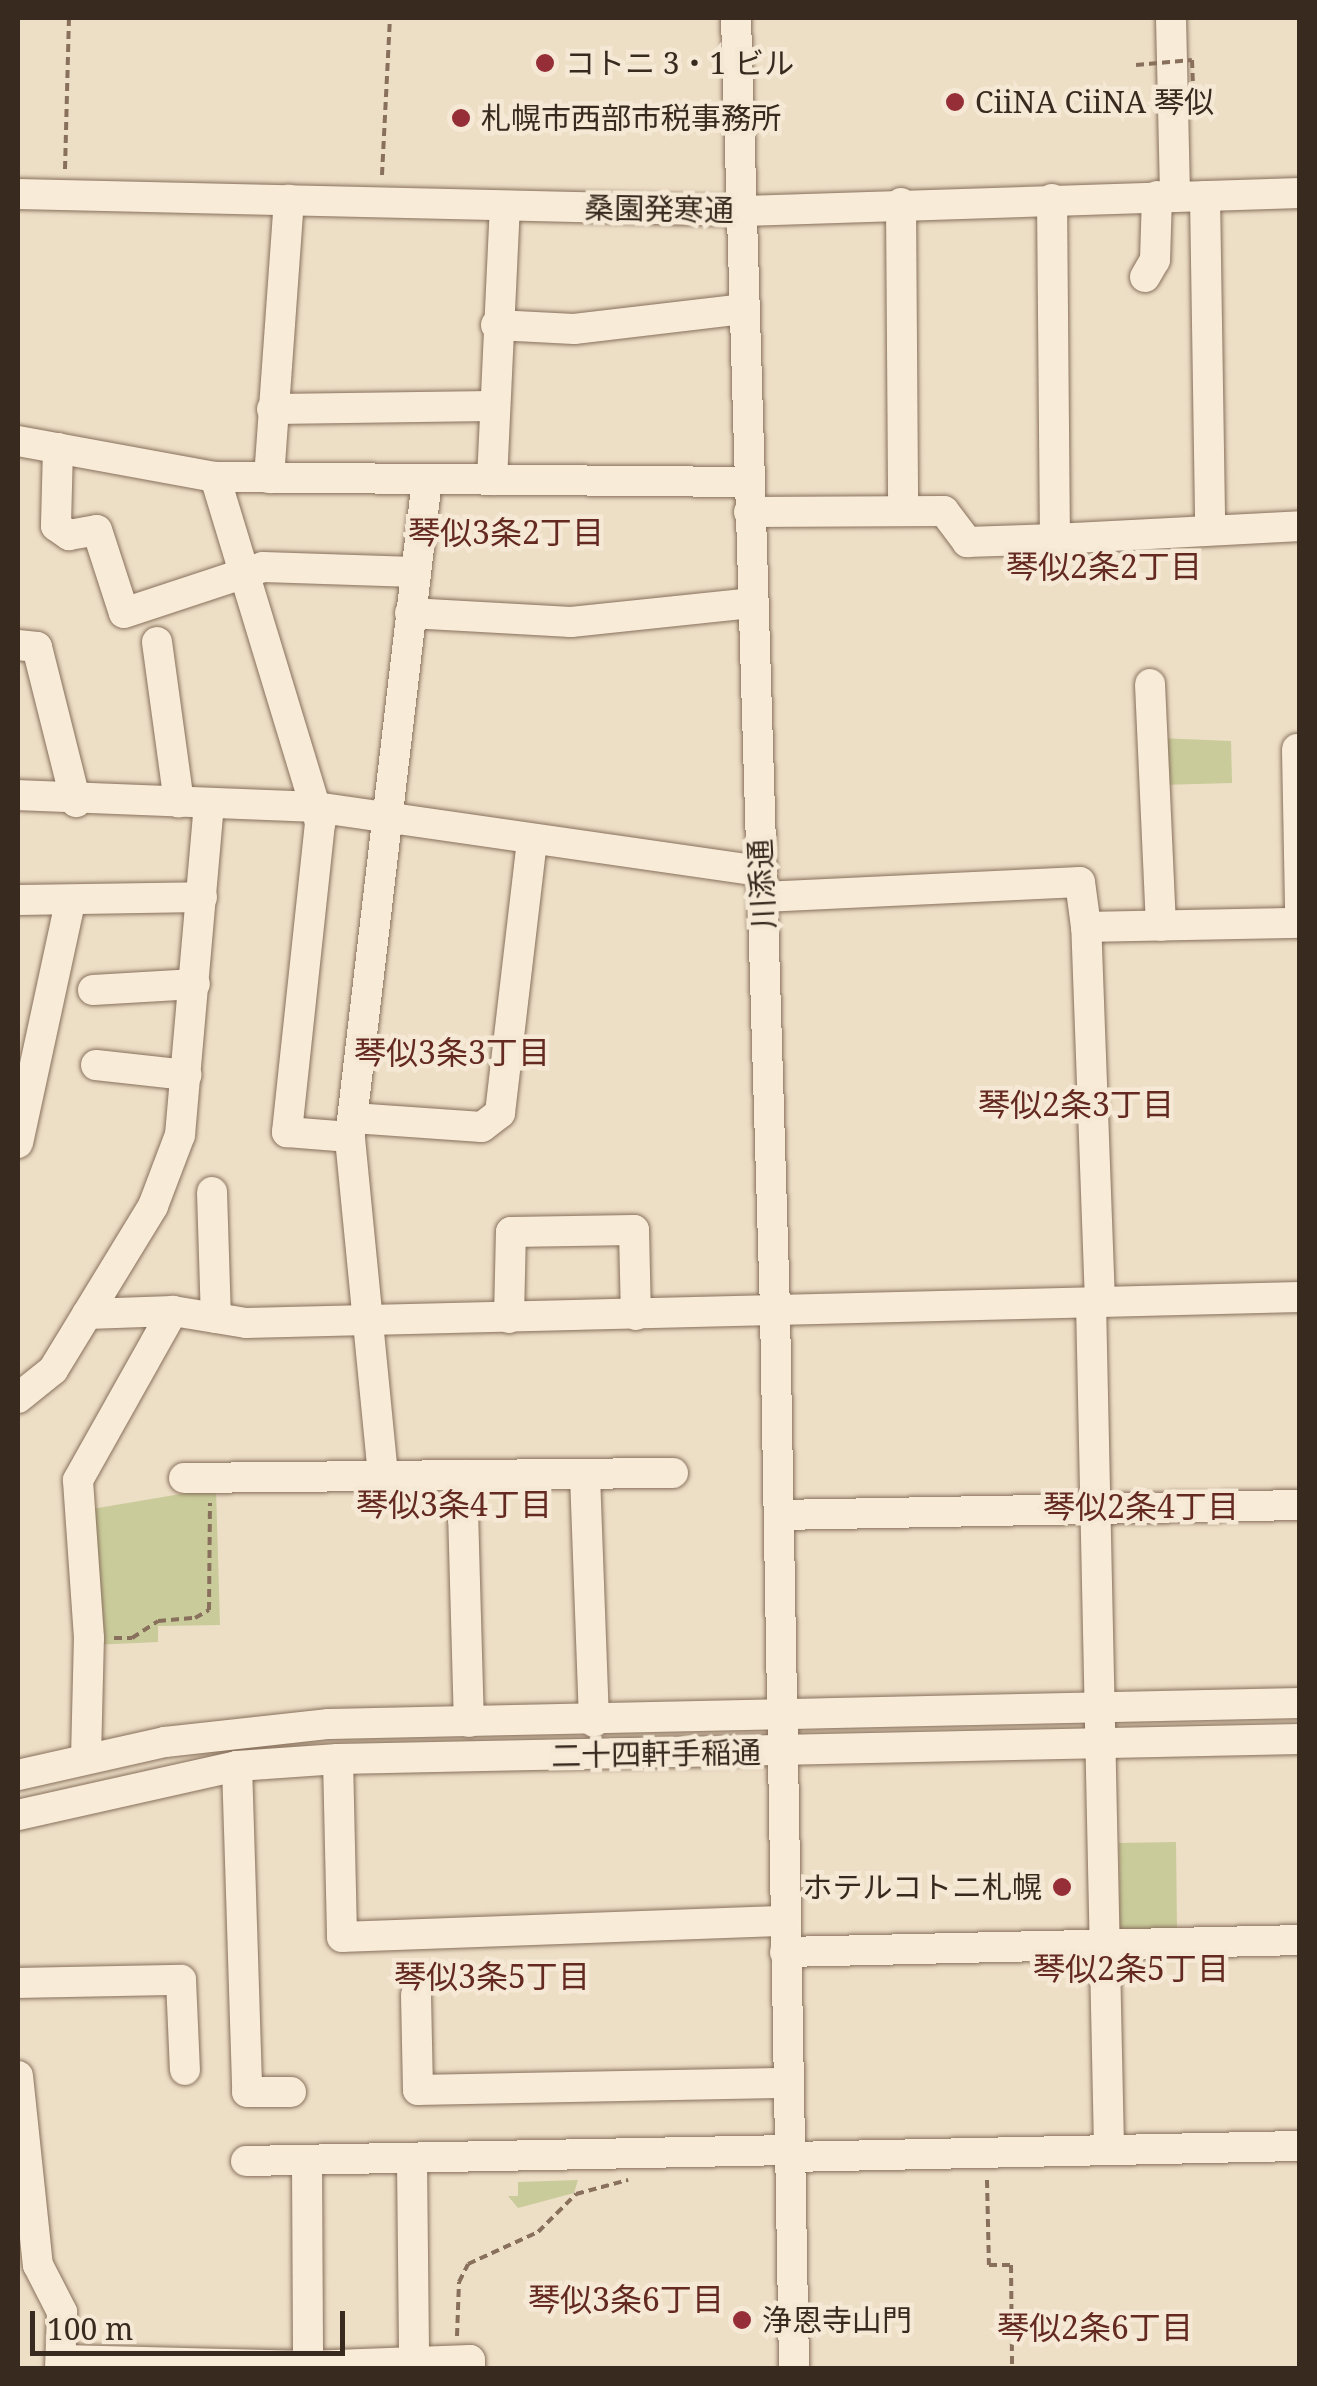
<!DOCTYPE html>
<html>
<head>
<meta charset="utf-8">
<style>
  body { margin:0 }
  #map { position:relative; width:1317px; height:2386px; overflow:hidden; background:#eddec6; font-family:"Noto Serif","Noto Sans JP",serif }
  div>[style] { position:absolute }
  .green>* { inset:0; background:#c9cb9a }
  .path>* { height:4px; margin-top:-2px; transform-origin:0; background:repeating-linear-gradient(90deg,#88705c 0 8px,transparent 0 13px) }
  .roads { filter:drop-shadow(0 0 2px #88705c) drop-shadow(0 0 2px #88705c) }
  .minor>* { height:30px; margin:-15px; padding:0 15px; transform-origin:15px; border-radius:15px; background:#f8ecd9 }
  .path-bridge>* { height:4px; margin-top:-2px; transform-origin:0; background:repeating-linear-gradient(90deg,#88705c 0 8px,transparent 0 13px) }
  .dots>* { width:28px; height:28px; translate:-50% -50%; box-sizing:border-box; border:5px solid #f5e9d5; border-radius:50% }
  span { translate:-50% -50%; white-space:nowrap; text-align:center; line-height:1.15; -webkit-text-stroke:9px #f5e9d5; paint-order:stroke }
  .poi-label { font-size:30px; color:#382a1f }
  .left { translate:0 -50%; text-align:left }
  .right { translate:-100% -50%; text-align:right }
  .street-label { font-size:30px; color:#382a1f }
  .neighbourhood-label { font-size:32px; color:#642920 }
  .frame { position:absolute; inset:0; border:20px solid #382a1f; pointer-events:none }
  .scale { position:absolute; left:30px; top:2311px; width:315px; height:45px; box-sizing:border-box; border:5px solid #382a1f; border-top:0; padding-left:12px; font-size:30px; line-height:35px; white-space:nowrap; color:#382a1f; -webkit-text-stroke:8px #f5e9d5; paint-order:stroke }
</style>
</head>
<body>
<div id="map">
  <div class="green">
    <i style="clip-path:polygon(1160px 738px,1231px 741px,1232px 783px,1161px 785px)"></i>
    <i style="clip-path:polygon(216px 1488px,220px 1625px,158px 1626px,158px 1642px,92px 1645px,92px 1509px)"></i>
    <i style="clip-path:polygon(1176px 1842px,1177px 1930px,1120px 1931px,1119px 1843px)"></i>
    <i style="clip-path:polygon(578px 2180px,574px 2193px,518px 2208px,508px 2196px,518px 2196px,518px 2182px)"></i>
  </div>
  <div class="path">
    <i style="left:65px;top:169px;width:151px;rotate:-88.5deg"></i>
    <i style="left:382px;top:175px;width:157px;rotate:-87.1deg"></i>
    <i style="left:114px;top:1638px;width:18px"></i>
    <i style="left:132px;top:1638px;width:31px;rotate:-33deg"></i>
    <i style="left:158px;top:1621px;width:37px;rotate:-5deg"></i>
    <i style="left:195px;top:1618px;width:16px;rotate:-30deg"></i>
    <i style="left:209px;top:1610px;width:107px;rotate:-89.5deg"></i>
    <i style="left:987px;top:2180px;width:85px;rotate:88.7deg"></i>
    <i style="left:989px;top:2265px;width:22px"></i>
    <i style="left:1011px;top:2265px;width:103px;rotate:89.4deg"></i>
    <i style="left:457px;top:2336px;width:54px;rotate:-87.9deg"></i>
    <i style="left:459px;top:2282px;width:20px;rotate:-63deg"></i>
    <i style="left:468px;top:2264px;width:77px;rotate:-24.6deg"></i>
    <i style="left:538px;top:2232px;width:54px;rotate:-45deg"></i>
    <i style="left:576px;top:2194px;width:54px;rotate:-15.1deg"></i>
  </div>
  <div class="roads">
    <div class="minor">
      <i style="left:736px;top:18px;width:1293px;rotate:88.27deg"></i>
      <i style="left:775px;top:1310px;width:1058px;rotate:88.97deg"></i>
      <i style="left:1171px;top:18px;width:178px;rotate:88.7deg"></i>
      <i style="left:18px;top:194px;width:726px;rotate:1.34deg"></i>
      <i style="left:744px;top:211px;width:556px;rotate:-1.85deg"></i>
      <i style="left:1205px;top:196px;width:333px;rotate:89.1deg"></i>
      <i style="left:1052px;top:199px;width:340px;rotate:89.5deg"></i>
      <i style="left:1055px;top:539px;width:245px;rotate:-3deg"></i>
      <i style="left:901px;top:203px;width:308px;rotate:89.6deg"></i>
      <i style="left:1145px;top:277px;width:20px;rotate:-60deg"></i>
      <i style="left:1155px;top:260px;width:64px;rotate:-88.2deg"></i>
      <i style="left:496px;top:325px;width:78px;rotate:2.9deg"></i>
      <i style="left:574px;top:329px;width:172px;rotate:-6.7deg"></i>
      <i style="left:272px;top:409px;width:222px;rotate:-0.8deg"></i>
      <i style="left:18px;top:441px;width:200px;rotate:10.4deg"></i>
      <i style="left:215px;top:477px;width:534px;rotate:0.54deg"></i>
      <i style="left:58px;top:448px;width:78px;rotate:91.5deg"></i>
      <i style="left:56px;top:526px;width:16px;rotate:35deg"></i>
      <i style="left:69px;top:535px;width:28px;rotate:-10deg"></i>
      <i style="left:97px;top:530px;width:87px;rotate:72deg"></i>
      <i style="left:124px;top:613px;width:146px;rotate:-18.3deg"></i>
      <i style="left:263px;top:567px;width:152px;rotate:1.9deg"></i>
      <i style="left:215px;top:477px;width:362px;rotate:73.1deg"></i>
      <i style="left:320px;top:823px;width:311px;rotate:96.1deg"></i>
      <i style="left:287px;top:1132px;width:63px;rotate:4.5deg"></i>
      <i style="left:269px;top:478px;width:279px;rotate:-85.9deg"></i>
      <i style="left:492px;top:480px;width:274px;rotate:-87.3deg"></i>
      <i style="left:749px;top:512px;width:195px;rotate:-0.3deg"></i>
      <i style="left:944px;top:511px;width:39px;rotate:53deg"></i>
      <i style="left:967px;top:542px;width:88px;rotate:-2deg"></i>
      <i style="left:410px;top:613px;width:161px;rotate:3.2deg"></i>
      <i style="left:571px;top:622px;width:181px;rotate:-6deg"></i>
      <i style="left:157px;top:642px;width:162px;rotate:82.2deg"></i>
      <i style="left:18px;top:645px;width:19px;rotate:6deg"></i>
      <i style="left:37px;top:647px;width:160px;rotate:75.9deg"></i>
      <i style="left:1150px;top:684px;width:242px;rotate:87.4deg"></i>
      <i style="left:1297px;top:749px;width:159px;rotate:88.9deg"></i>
      <i style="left:18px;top:795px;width:297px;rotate:2.3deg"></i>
      <i style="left:315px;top:807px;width:451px;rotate:8.2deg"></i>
      <i style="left:763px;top:897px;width:317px;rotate:-2.7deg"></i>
      <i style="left:1080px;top:882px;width:45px;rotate:82.4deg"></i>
      <i style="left:18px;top:900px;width:184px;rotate:-0.9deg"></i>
      <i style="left:93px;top:990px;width:102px;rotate:-3.4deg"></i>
      <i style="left:96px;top:1065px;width:91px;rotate:6.3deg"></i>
      <i style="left:353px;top:1118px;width:129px;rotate:4deg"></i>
      <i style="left:482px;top:1127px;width:23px;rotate:-38deg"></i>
      <i style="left:500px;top:1113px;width:276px;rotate:-83.3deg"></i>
      <i style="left:18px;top:1143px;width:246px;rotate:-77.8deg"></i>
      <i style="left:212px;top:1192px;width:126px;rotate:88.2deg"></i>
      <i style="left:1091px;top:1302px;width:848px;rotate:88.78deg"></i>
      <i style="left:1100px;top:1302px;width:375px;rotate:-92.1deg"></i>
      <i style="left:1086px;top:927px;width:214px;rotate:-1.1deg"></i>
      <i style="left:87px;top:1314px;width:86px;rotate:-2deg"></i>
      <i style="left:173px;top:1311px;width:74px;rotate:9.3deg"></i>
      <i style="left:246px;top:1323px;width:1054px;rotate:-1.41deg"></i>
      <i style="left:509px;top:1318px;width:86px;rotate:-88.7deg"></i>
      <i style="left:511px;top:1232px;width:123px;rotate:-0.9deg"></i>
      <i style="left:634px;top:1230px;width:85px;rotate:88.7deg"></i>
      <i style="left:18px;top:1398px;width:45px;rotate:-38.7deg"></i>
      <i style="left:53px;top:1370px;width:192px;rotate:-58.6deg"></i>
      <i style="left:153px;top:1206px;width:76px;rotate:-69.2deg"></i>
      <i style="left:180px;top:1135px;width:333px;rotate:-85deg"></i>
      <i style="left:383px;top:1475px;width:340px;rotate:-95.6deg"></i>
      <i style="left:350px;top:1137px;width:661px;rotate:-83.32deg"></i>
      <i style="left:462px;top:1475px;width:247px;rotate:88.4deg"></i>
      <i style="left:585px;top:1475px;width:247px;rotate:87.9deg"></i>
      <i style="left:184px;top:1478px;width:489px;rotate:-0.6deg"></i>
      <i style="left:779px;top:1515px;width:521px;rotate:-1.1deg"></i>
      <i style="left:86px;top:1758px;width:120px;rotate:-88.6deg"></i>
      <i style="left:89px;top:1638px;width:158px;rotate:-94deg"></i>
      <i style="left:78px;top:1480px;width:194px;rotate:-60.7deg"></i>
      <i style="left:338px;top:1759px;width:178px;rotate:88.7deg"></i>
      <i style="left:342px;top:1937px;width:443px;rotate:-2.1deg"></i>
      <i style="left:237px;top:1766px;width:326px;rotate:88.2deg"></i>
      <i style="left:247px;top:2092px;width:44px"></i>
      <i style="left:18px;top:1775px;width:151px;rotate:-12.7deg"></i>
      <i style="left:165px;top:1742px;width:165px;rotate:-6.3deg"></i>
      <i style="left:329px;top:1724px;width:971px;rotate:-1.24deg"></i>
      <i style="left:18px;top:1815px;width:224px;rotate:-12.6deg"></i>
      <i style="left:237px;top:1766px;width:101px;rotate:-4deg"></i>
      <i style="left:338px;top:1759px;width:962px;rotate:-1.19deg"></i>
      <i style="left:785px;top:1952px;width:515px;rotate:-1.33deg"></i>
      <i style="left:18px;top:1983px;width:163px;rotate:-1.1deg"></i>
      <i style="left:181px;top:1980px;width:90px;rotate:87.5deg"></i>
      <i style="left:416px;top:1995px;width:95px;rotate:88.8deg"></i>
      <i style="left:418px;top:2090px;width:371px;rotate:-1.1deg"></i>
      <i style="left:18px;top:2076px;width:190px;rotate:84deg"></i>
      <i style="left:38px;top:2265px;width:53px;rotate:62.9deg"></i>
      <i style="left:62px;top:2312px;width:56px;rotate:92deg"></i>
      <i style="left:790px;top:2157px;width:510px;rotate:-1.24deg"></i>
      <i style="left:307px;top:2160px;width:206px;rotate:89.7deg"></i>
      <i style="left:412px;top:2160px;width:202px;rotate:89.4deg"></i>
      <i style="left:246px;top:2161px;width:544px;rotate:-1.16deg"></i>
      <i style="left:62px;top:2360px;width:246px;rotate:1.4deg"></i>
      <i style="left:308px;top:2366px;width:162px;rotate:-2.1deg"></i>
      <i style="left:470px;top:2360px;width:8px;rotate:90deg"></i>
    </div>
  </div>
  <div class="path-bridge">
    <i style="left:1136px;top:65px;width:56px;rotate:-5.1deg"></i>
    <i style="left:1192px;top:60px;width:51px;rotate:87.8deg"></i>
  </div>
  <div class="dots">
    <i style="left:545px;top:63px;background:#952e36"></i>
    <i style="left:955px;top:102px;background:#952e36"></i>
    <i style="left:461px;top:118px;background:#952e36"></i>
    <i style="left:1062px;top:1887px;background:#952e36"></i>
    <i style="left:742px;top:2320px;background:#952e36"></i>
  </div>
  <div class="poi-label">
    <span class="left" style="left:565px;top:63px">コトニ 3・1 ビル</span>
    <span class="left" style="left:975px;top:102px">CiiNA CiiNA 琴似</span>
    <span class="left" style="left:481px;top:118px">札幌市西部市税事務所</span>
    <span class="right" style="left:1042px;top:1887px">ホテルコトニ札幌</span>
    <span class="left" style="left:762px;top:2320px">浄恩寺山門</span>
  </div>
  <div class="street-label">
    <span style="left:659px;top:209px;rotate:1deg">桑園発寒通</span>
    <span style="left:762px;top:884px;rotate:-93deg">川添通</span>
    <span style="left:656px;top:1754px;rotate:-1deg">二十四軒手稲通</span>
  </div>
  <div class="neighbourhood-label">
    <span style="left:506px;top:532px">琴似3条2丁目</span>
    <span style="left:1104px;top:566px">琴似2条2丁目</span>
    <span style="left:452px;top:1052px">琴似3条3丁目</span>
    <span style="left:1076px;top:1104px">琴似2条3丁目</span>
    <span style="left:454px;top:1504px">琴似3条4丁目</span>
    <span style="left:1141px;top:1506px">琴似2条4丁目</span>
    <span style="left:1131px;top:1968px">琴似2条5丁目</span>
    <span style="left:492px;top:1976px">琴似3条5丁目</span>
    <span style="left:626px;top:2299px">琴似3条6丁目</span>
    <span style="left:1095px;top:2327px">琴似2条6丁目</span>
  </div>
  <div class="frame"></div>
  <div class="scale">100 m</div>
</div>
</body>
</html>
